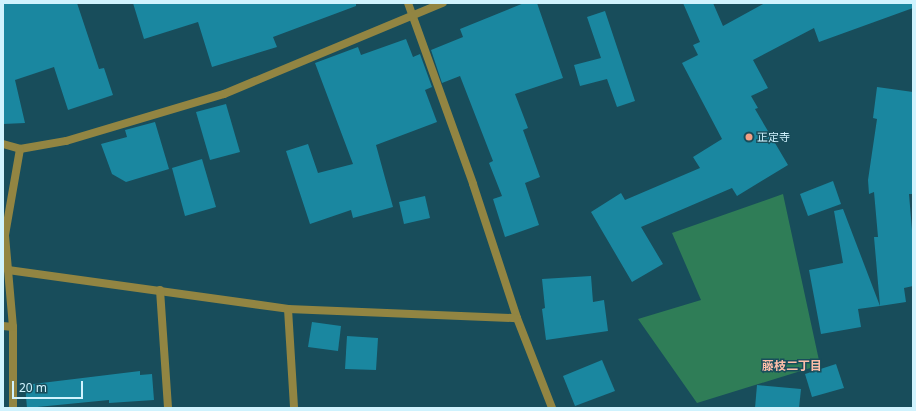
<!DOCTYPE html>
<html>
<head>
<meta charset="utf-8">
<style>
  body { margin:0 }
  #map { position:relative; width:916px; height:411px; overflow:hidden; background:#184d5b; font-family:"Noto Sans","Noto Sans JP",sans-serif }
  div>[style] { position:absolute }
  .green>* { inset:0; background:#2f7d57 }
  .building>* { inset:0; background:#1a87a0 }
  .minor>* { height:8px; margin:-4px; padding:0 4px; transform-origin:4px; border-radius:4px; background:#928542 }
  .dots>* { width:11px; height:11px; translate:-50% -50%; box-sizing:border-box; border:2px solid #184d5b; border-radius:50% }
  span { translate:-50% -50%; white-space:nowrap; text-align:center; line-height:1.15; -webkit-text-stroke:3px #184d5b; paint-order:stroke }
  .poi-label { font-size:11px; color:#d0f3fe }
  .left { translate:0 -50%; text-align:left }
  .neighbourhood-label { font-size:12px; color:#febea9; font-weight:700 }
  .frame { position:absolute; inset:0; border:4px solid #d0f3fe; pointer-events:none }
  .scale { position:absolute; left:12px; top:381px; width:71px; height:18px; box-sizing:border-box; border:2px solid #d0f3fe; border-top:0; padding-left:5px; font-size:12px; line-height:14px; white-space:nowrap; color:#d0f3fe; -webkit-text-stroke:3px #184d5b; paint-order:stroke }
</style>
</head>
<body>
<div id="map">
  <div class="green">
    <i style="clip-path:polygon(783px 194px,820px 365px,697px 403px,638px 319px,701px 300px,672px 233px)"></i>
  </div>
  <div class="building">
    <i style="clip-path:polygon(3px 3px,77px 3px,99px 69px,104px 68px,113px 95px,68px 110px,54px 67px,15px 80px,25px 123px,3px 124px)"></i>
    <i style="clip-path:polygon(133px 3px,356px 3px,356px 6px,273px 37px,277px 47px,212px 67px,198px 22px,144px 39px)"></i>
    <i style="clip-path:polygon(524px 3px,537px 3px,563px 78px,515px 94px,528px 128px,523px 130px,540px 177px,525px 183px,539px 225px,505px 237px,493px 199px,502px 196px,489px 163px,493px 161px,460px 76px,442px 83px,431px 50px,463px 37px,460px 29px)"></i>
    <i style="clip-path:polygon(683px 3px,713px 3px,723px 26px,765px 3px,913px 3px,913px 8px,819px 42px,814px 28px,753px 60px,768px 88px,751px 96px,758px 108px,755px 109px,788px 165px,737px 196px,732px 188px,641px 227px,663px 264px,632px 282px,591px 212px,621px 193px,625px 200px,700px 168px,693px 157px,722px 139px,682px 63px,698px 55px,693px 45px,700px 42px)"></i>
    <i style="clip-path:polygon(605px 11px,635px 101px,617px 107px,607px 79px,580px 86px,574px 65px,601px 58px,587px 17px)"></i>
    <i style="clip-path:polygon(406px 39px,413px 57px,420px 54px,432px 87px,425px 90px,437px 122px,376px 145px,393px 207px,353px 218px,351px 210px,310px 224px,286px 151px,308px 144px,318px 173px,353px 164px,315px 63px,358px 47px,361px 55px)"></i>
    <i style="clip-path:polygon(877px 87px,913px 92px,913px 194px,909px 194px,913px 242px,913px 286px,904px 288px,906px 302px,880px 306px,874px 237px,878px 237px,874px 192px,869px 194px,868px 180px,877px 119px,873px 118px)"></i>
    <i style="clip-path:polygon(226px 104px,240px 152px,210px 160px,196px 112px)"></i>
    <i style="clip-path:polygon(155px 122px,169px 169px,126px 182px,112px 174px,101px 144px,127px 137px,125px 130px)"></i>
    <i style="clip-path:polygon(202px 159px,216px 207px,185px 216px,172px 168px)"></i>
    <i style="clip-path:polygon(833px 181px,841px 204px,808px 216px,800px 194px)"></i>
    <i style="clip-path:polygon(425px 196px,430px 218px,404px 224px,399px 202px)"></i>
    <i style="clip-path:polygon(843px 209px,880px 306px,858px 309px,861px 327px,821px 334px,809px 270px,843px 263px,834px 211px)"></i>
    <i style="clip-path:polygon(591px 276px,593px 302px,604px 300px,608px 331px,546px 340px,542px 309px,545px 308px,542px 279px)"></i>
    <i style="clip-path:polygon(312px 322px,341px 326px,338px 351px,308px 347px)"></i>
    <i style="clip-path:polygon(347px 336px,378px 338px,376px 370px,345px 369px)"></i>
    <i style="clip-path:polygon(602px 360px,615px 391px,575px 406px,563px 376px)"></i>
    <i style="clip-path:polygon(836px 364px,844px 388px,812px 397px,805px 374px)"></i>
    <i style="clip-path:polygon(140px 371px,140px 375px,152px 374px,154px 400px,109px 403px,109px 400px,27px 408px,25px 385px)"></i>
    <i style="clip-path:polygon(757px 385px,801px 389px,799px 408px,755px 408px)"></i>
  </div>
  <div class="minor">
    <i style="left:408px;top:3px;width:192px;rotate:70.2deg"></i>
    <i style="left:473px;top:184px;width:141px;rotate:71.8deg"></i>
    <i style="left:517px;top:318px;width:97px;rotate:68.7deg"></i>
    <i style="left:3px;top:144px;width:18px;rotate:16deg"></i>
    <i style="left:20px;top:149px;width:47px;rotate:-9.9deg"></i>
    <i style="left:66px;top:141px;width:165px;rotate:-16.6deg"></i>
    <i style="left:224px;top:94px;width:237px;rotate:-22.6deg"></i>
    <i style="left:8px;top:270px;width:283px;rotate:7.9deg"></i>
    <i style="left:288px;top:309px;width:229px;rotate:2.3deg"></i>
    <i style="left:160px;top:290px;width:118px;rotate:86.1deg"></i>
    <i style="left:288px;top:309px;width:99px;rotate:86.5deg"></i>
    <i style="left:3px;top:326px;width:10px;rotate:6deg"></i>
    <i style="left:13px;top:408px;width:81px;rotate:-90deg"></i>
    <i style="left:13px;top:327px;width:92px;rotate:-95deg"></i>
    <i style="left:5px;top:235px;width:87px;rotate:-80.1deg"></i>
  </div>
  <div class="dots">
    <i style="left:749px;top:137px;background:#f39f84"></i>
  </div>
  <div class="poi-label">
    <span class="left" style="left:757px;top:137px">正定寺</span>
  </div>
  <div class="neighbourhood-label">
    <span style="left:792px;top:366px">藤枝二丁目</span>
  </div>
  <div class="frame"></div>
  <div class="scale">20 m</div>
</div>
</body>
</html>
